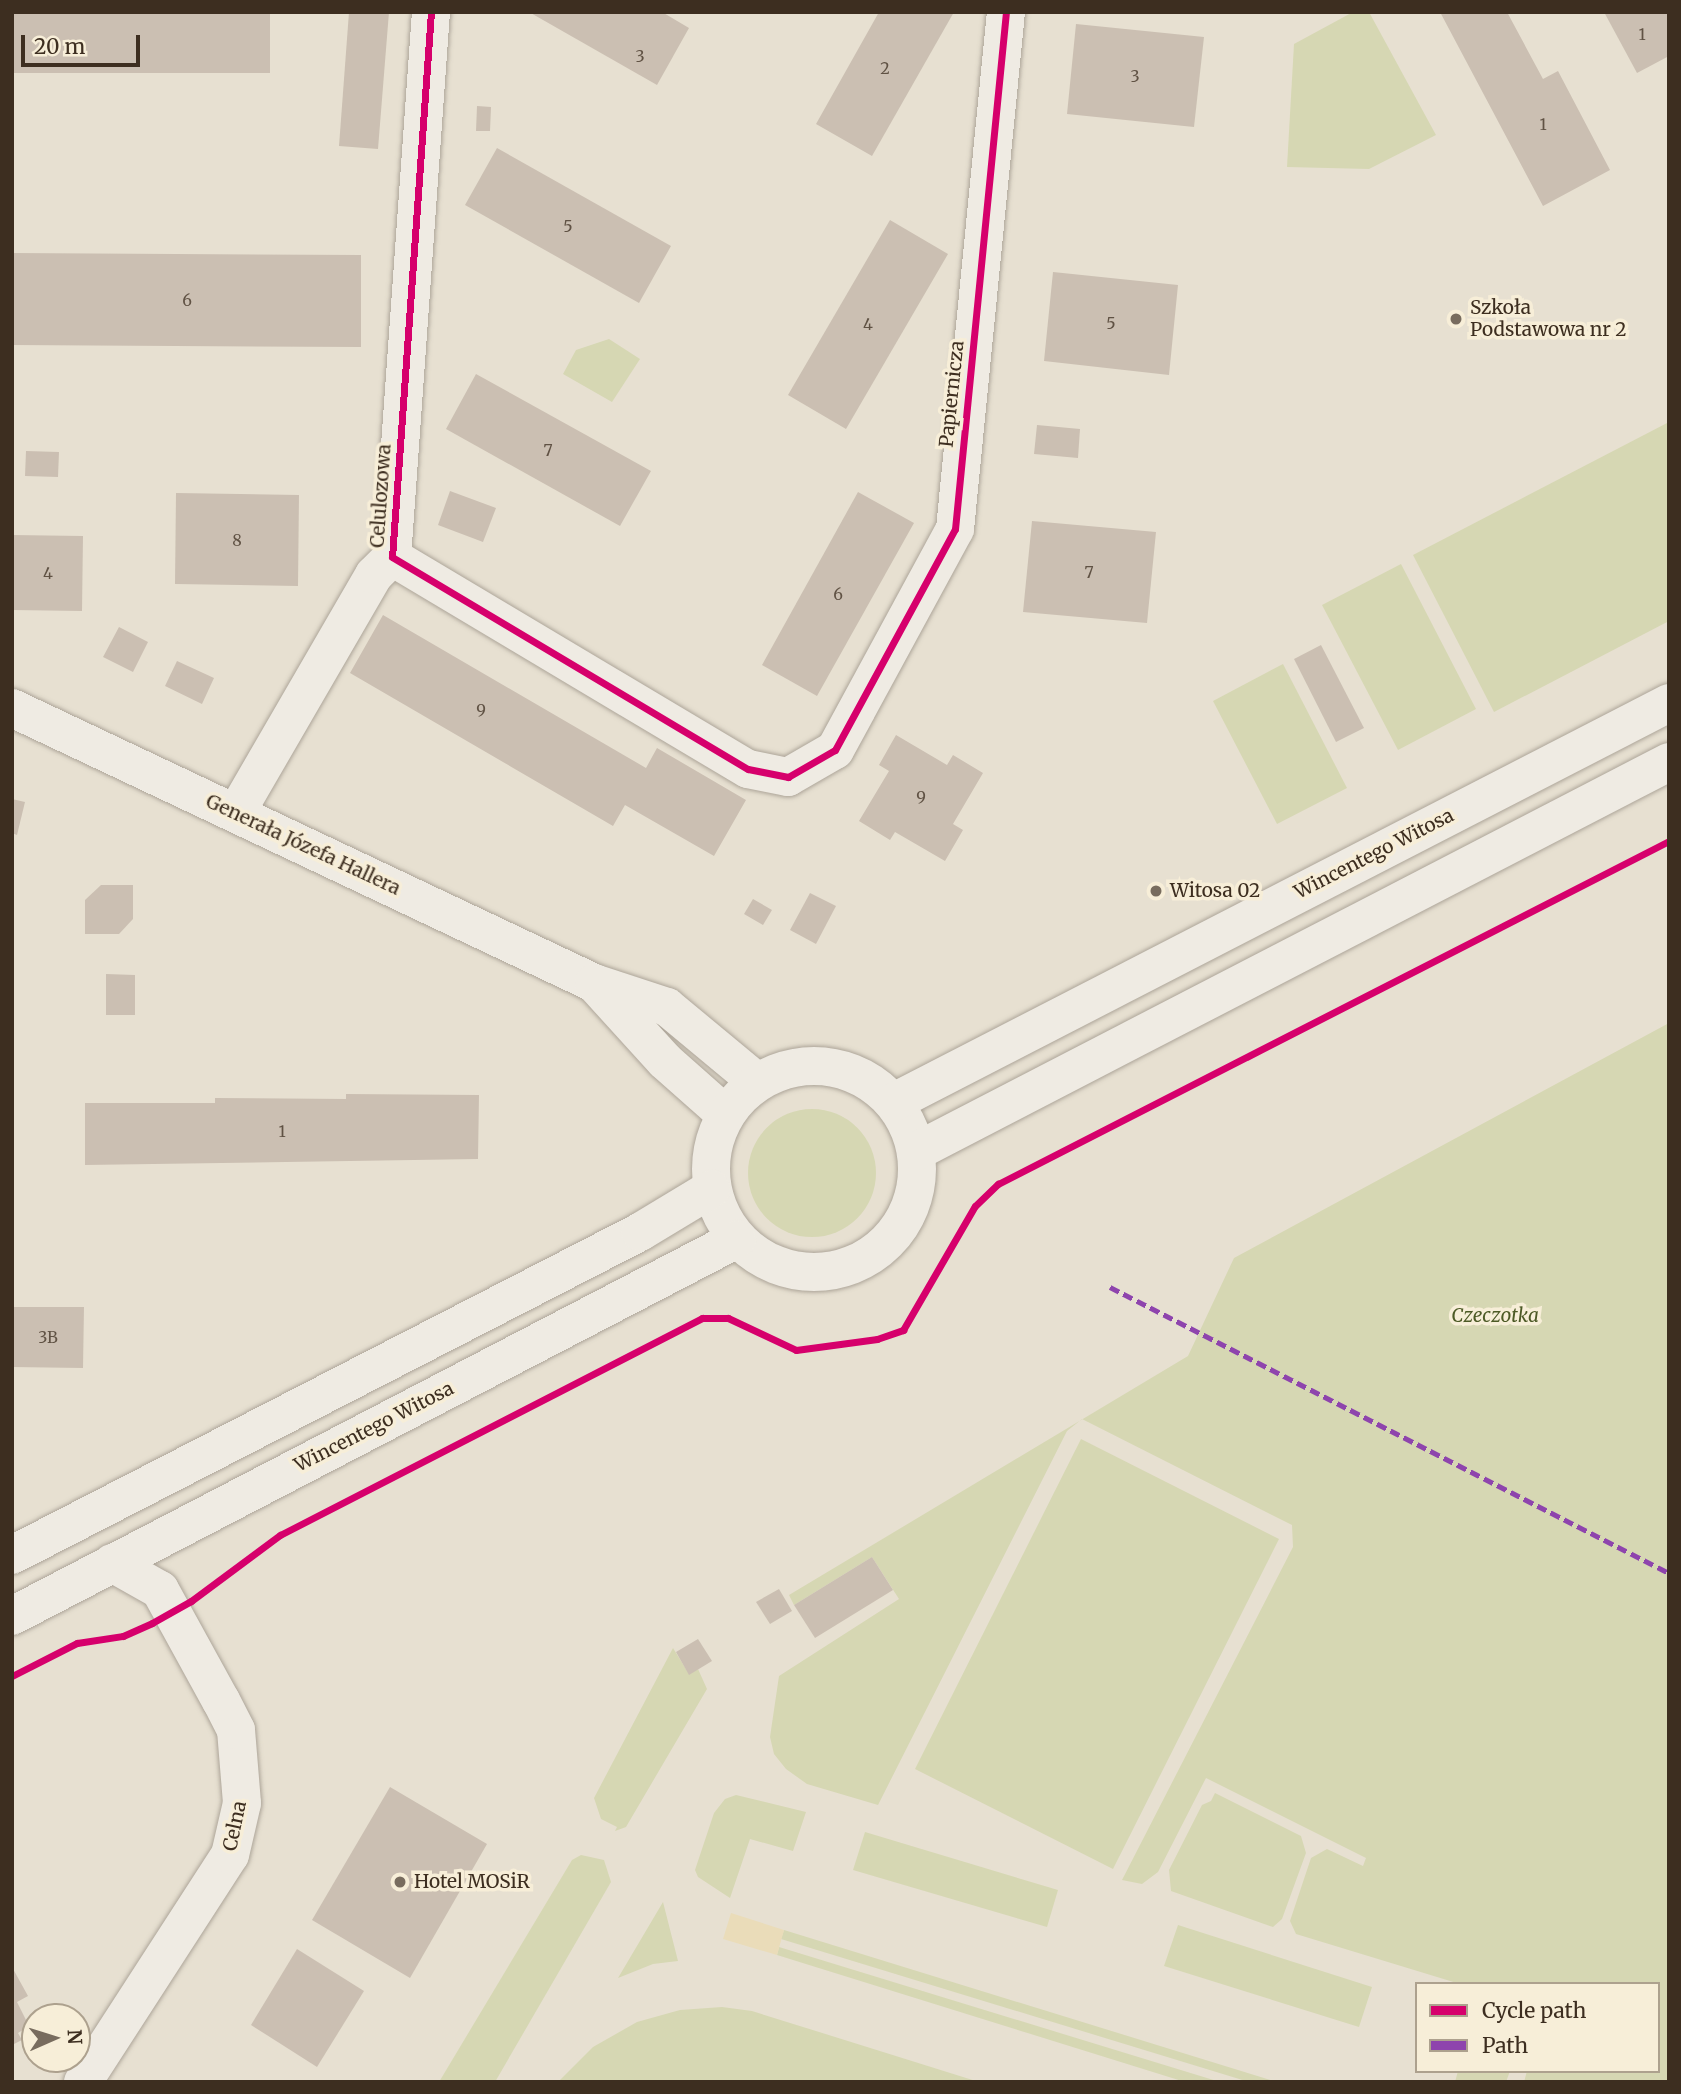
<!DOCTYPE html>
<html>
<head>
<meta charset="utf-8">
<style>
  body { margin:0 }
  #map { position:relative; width:1681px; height:2094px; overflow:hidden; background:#e7e0d1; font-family:Merriweather,serif }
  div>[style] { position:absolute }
  .green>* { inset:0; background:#d6d7b3 }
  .round { border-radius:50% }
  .sand>* { inset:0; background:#eadcb9 }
  .building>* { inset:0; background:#cbbfb2 }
  .roads { filter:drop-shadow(0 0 2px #ada599) drop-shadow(0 0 2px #ada599) }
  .minor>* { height:38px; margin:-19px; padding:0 19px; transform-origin:19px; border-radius:19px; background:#efebe3 }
  .tertiary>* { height:38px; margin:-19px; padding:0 19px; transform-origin:19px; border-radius:19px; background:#efebe3 }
  .secondary>* { height:38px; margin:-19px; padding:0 19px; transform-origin:19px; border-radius:19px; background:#efebe3 }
  .secondary>.ring { margin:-19px; padding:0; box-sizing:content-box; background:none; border:38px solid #efebe3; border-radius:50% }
  .quiet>* { height:5px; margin-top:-2.5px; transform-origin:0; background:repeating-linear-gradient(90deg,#8e44ad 0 10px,transparent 0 15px) }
  .cycleway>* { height:7px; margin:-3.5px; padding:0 3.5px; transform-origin:3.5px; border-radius:3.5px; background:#d6006c }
  .dots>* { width:19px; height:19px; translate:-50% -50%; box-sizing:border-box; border:4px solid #f7eed8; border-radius:50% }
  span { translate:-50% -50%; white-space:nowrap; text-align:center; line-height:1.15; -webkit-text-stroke:7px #f7eed8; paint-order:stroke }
  .number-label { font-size:16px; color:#605244 }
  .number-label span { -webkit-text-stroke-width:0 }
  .poi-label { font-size:19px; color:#3d2e20 }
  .left { translate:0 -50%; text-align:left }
  .street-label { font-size:19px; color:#3d2e20 }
  .park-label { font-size:19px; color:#4d5a26; font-style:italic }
  .frame { position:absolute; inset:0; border:14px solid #3d2e20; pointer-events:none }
  .legend { position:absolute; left:1415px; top:1982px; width:245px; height:91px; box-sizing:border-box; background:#f7eed8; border:2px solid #ada18e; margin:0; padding:9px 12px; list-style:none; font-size:21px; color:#3d2e20 }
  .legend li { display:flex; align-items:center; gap:14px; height:35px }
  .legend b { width:35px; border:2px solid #ada18e }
  .north { position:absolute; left:21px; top:2003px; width:70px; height:70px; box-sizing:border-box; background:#f7eed8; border:2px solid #ada18e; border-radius:50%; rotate:87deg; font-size:19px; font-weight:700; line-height:28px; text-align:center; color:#3d2e20 }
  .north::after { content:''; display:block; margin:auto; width:24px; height:32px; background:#786c5e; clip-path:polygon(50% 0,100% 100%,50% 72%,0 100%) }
  .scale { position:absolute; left:21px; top:35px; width:119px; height:32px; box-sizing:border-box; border:4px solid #3d2e20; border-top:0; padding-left:9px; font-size:21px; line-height:24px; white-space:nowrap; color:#3d2e20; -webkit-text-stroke:5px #f7eed8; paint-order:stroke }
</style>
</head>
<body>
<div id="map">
  <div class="green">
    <i style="clip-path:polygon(1353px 12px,1369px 12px,1436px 135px,1369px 169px,1287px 167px,1294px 44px)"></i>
    <i style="clip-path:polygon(609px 339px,640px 359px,612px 402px,563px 374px,576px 350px)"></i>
    <i style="clip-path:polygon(1669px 422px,1669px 621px,1494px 712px,1413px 555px)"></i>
    <i style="clip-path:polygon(1401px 564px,1476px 709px,1398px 750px,1322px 605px)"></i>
    <i style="clip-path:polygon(1283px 664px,1347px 788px,1277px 824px,1213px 701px)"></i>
    <i style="clip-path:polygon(1669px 1023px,1669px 2082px,1524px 2082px,1527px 2071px,1658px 2071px,1658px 1984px,1460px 1984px,1296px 1934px,1290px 1921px,1311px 1858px,1327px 1849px,1363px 1866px,1366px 1858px,1206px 1778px,1158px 1872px,1142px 1884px,1122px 1880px,1293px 1547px,1292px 1525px,1082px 1419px,1067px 1431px,878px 1805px,807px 1784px,786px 1769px,774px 1754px,770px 1737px,779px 1676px,899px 1599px,872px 1557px,794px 1605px,789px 1595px,1188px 1356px,1234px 1258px)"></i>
    <i class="round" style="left:748px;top:1109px;width:128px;height:128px"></i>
    <i style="clip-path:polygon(1081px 1439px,1279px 1539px,1113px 1869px,915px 1769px)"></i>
    <i style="clip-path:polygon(673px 1648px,689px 1674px,698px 1669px,707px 1689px,626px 1827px,615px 1831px,617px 1827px,601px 1819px,594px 1798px)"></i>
    <i style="clip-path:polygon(1215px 1793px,1301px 1836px,1306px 1853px,1282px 1919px,1273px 1927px,1171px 1891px,1169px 1870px,1202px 1805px,1211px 1801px)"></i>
    <i style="clip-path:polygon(736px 1795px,806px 1812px,793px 1851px,750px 1839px,730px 1898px,698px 1877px,695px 1870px,714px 1813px,725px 1799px)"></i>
    <i style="clip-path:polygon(865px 1832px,1058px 1890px,1047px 1927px,853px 1870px)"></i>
    <i style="clip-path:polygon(581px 1855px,604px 1860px,611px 1882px,495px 2082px,439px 2082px,572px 1860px)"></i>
    <i style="clip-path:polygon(663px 1902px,678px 1961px,653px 1964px,618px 1978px)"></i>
    <i style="clip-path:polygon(1178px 1925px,1372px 1987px,1359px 2027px,1164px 1966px)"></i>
    <i style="clip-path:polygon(784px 1930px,1277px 2082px,1249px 2082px,781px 1939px)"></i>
    <i style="clip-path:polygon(779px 1947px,1220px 2082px,1185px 2082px,777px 1955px)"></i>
    <i style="clip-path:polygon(722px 2007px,752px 2011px,979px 2082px,558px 2082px,593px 2047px,637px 2022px,680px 2010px)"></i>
    <i style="clip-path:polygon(1458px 2071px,1510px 2071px,1506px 2082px,1455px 2082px)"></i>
  </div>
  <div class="sand">
    <i style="clip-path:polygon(731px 1913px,784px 1930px,777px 1955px,723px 1939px)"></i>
  </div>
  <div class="building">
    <i style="clip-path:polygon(12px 12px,270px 12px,270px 73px,12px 73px)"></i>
    <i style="clip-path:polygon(349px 12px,389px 12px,378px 149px,339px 146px)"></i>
    <i style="clip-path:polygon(529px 12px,662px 12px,689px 28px,657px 85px)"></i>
    <i style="clip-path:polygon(879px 12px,954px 12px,872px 156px,816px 124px)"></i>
    <i style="clip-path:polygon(1440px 12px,1507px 12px,1543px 79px,1558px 71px,1610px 170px,1543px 206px)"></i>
    <i style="clip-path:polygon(1604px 12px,1669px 12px,1669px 56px,1637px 73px)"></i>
    <i style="clip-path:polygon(1076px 24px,1204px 37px,1194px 127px,1067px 114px)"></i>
    <i style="clip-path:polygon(477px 106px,491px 107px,490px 131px,476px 131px)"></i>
    <i style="clip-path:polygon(497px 148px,671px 246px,639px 303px,465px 205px)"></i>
    <i style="clip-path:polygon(890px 220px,948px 254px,846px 429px,788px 395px)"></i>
    <i style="clip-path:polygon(12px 253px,361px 255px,361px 347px,12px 345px)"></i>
    <i style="clip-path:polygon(1053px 272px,1178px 285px,1169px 375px,1044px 361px)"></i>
    <i style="clip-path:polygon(476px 374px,651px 471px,620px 526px,446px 429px)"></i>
    <i style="clip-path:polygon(1037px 425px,1080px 429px,1078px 458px,1034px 454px)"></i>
    <i style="clip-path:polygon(26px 451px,59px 452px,58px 477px,25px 476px)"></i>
    <i style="clip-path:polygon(450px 491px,496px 508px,483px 542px,438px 525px)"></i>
    <i style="clip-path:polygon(858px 492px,914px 523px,817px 696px,762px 665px)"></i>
    <i style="clip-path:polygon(176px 493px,299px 495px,298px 586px,175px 584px)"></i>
    <i style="clip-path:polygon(1032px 521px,1156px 532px,1147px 623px,1023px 612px)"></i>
    <i style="clip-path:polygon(12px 535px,83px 536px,82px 611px,12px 610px)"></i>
    <i style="clip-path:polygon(383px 615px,646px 768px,657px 748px,746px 800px,714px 856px,625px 805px,613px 826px,350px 673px)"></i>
    <i style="clip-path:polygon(119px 627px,148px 642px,133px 672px,103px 657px)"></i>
    <i style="clip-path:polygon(1321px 645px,1364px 728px,1336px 742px,1294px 659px)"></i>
    <i style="clip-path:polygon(177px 661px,214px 678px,202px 704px,165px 686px)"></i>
    <i style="clip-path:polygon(896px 735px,947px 765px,953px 755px,983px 773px,953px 824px,963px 830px,945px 861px,895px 832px,890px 840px,859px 821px,889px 771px,879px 765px)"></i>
    <i style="clip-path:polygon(12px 799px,25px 802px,17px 835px,12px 833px)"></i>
    <i style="clip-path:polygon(101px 885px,133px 885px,133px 919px,119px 934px,85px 934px,85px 900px)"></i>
    <i style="clip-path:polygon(810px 893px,836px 906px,816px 944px,790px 930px)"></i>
    <i style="clip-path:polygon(753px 899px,772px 910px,763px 925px,744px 914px)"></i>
    <i style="clip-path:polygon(106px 974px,135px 975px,135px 1015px,106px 1015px)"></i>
    <i style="clip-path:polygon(346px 1094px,479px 1095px,478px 1159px,85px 1165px,85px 1103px,215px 1103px,215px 1098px,346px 1099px)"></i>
    <i style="clip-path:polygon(12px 1307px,84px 1307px,83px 1368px,12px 1367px)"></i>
    <i style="clip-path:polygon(872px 1557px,893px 1590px,815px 1638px,794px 1605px)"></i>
    <i style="clip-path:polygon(779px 1589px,792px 1611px,770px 1624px,756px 1602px)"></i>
    <i style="clip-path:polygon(698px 1639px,712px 1661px,689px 1675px,676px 1652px)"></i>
    <i style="clip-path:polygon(390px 1787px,487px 1844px,410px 1978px,312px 1920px)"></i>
    <i style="clip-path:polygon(297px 1949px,364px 1991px,317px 2067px,251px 2025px)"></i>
    <i style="clip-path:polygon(12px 1967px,28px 1996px,17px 2002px,29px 2026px,18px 2033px,22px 2040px,12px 2045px)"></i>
  </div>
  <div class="roads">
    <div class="minor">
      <i style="left:431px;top:12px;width:546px;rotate:94.09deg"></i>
      <i style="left:392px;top:557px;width:414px;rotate:30.8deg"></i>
      <i style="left:748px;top:769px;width:41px;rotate:11.3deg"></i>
      <i style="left:788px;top:777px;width:54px;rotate:-29.9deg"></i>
      <i style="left:835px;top:750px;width:251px;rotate:-61.5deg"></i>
      <i style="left:955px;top:529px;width:520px;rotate:-84.37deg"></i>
      <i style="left:236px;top:813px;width:275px;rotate:-59.9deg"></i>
      <i style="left:374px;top:575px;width:25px;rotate:-45deg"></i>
      <i style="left:83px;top:2082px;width:270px;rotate:-57.1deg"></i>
      <i style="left:230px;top:1855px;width:53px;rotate:-77deg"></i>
      <i style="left:242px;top:1803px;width:73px;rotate:-94.7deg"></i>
      <i style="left:236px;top:1730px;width:33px;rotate:-117deg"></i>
      <i style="left:221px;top:1701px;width:127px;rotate:-118.8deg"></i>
      <i style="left:160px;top:1590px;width:55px;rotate:-150.6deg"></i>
    </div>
    <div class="tertiary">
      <i style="left:12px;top:708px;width:644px;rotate:25.29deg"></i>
      <i style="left:594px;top:983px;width:77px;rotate:18.2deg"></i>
      <i style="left:667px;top:1007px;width:116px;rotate:39.7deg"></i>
      <i style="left:594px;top:983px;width:105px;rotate:47.7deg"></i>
      <i style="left:665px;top:1061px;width:80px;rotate:41.5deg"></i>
    </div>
    <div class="secondary">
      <i class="ring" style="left:711px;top:1066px;width:168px;height:168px"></i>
      <i style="left:894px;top:1102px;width:872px;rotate:-27.24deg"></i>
      <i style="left:917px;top:1151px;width:847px;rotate:-27.35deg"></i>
      <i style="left:12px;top:1555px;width:706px;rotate:-27.22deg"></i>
      <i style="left:640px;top:1232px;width:83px;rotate:-31.2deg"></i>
      <i style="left:12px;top:1616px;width:817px;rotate:-27.47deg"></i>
    </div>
  </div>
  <div class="quiet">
    <i style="left:1110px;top:1287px;width:628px;rotate:27.1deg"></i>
  </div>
  <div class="cycleway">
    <i style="left:431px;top:12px;width:546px;rotate:94.09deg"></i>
    <i style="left:392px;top:557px;width:414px;rotate:30.8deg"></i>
    <i style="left:748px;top:769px;width:41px;rotate:11.3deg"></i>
    <i style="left:788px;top:777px;width:54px;rotate:-29.9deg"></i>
    <i style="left:835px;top:750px;width:251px;rotate:-61.5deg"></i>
    <i style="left:955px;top:529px;width:520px;rotate:-84.37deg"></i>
    <i style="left:12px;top:1676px;width:73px;rotate:-26.9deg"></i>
    <i style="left:77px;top:1643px;width:47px;rotate:-8.7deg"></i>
    <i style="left:123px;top:1636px;width:32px;rotate:-24deg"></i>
    <i style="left:152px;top:1623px;width:45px;rotate:-29.4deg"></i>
    <i style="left:191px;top:1601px;width:111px;rotate:-36.6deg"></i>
    <i style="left:280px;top:1535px;width:475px;rotate:-27.2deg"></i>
    <i style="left:702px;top:1318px;width:26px"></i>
    <i style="left:728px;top:1318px;width:75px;rotate:25.2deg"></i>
    <i style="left:796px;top:1350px;width:82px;rotate:-7.7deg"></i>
    <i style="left:877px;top:1339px;width:28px;rotate:-19deg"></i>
    <i style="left:903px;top:1330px;width:143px;rotate:-59.9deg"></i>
    <i style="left:975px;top:1206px;width:32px;rotate:-44deg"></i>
    <i style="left:998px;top:1184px;width:754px;rotate:-27.08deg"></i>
  </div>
  <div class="dots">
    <i style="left:1456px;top:319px;background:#786c5e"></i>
    <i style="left:1156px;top:891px;background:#786c5e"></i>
    <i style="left:400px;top:1882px;background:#786c5e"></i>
  </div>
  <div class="number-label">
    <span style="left:1642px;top:34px">1</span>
    <span style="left:640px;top:56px">3</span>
    <span style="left:885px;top:68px">2</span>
    <span style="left:1135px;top:76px">3</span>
    <span style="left:1543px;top:124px">1</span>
    <span style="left:568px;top:226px">5</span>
    <span style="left:187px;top:300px">6</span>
    <span style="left:1111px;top:323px">5</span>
    <span style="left:868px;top:324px">4</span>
    <span style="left:548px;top:450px">7</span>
    <span style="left:237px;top:540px">8</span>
    <span style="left:1089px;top:572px">7</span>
    <span style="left:48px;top:573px">4</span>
    <span style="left:838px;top:594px">6</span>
    <span style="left:481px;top:710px">9</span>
    <span style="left:921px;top:797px">9</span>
    <span style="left:282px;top:1131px">1</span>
    <span style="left:48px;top:1337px">3B</span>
  </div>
  <div class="poi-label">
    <span class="left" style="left:1470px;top:319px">Szkoła<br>Podstawowa nr 2</span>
    <span class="left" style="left:1170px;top:891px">Witosa 02</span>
    <span class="left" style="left:414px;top:1882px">Hotel MOSiR</span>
  </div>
  <div class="street-label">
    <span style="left:952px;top:394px;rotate:-84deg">Papiernicza</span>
    <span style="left:381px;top:496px;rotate:-86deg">Celulozowa</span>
    <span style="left:303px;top:845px;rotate:25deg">Generała Józefa Hallera</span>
    <span style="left:1374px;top:854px;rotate:-27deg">Wincentego Witosa</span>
    <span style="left:374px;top:1427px;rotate:-27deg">Wincentego Witosa</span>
    <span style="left:235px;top:1826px;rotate:-78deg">Celna</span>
  </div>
  <div class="park-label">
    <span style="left:1495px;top:1316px">Czeczotka</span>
  </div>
  <div class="frame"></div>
  <ul class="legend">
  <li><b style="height:9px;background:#d6006c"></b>Cycle path</li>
  <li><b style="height:9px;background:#8e44ad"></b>Path</li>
  </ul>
  <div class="north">N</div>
  <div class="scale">20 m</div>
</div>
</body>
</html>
